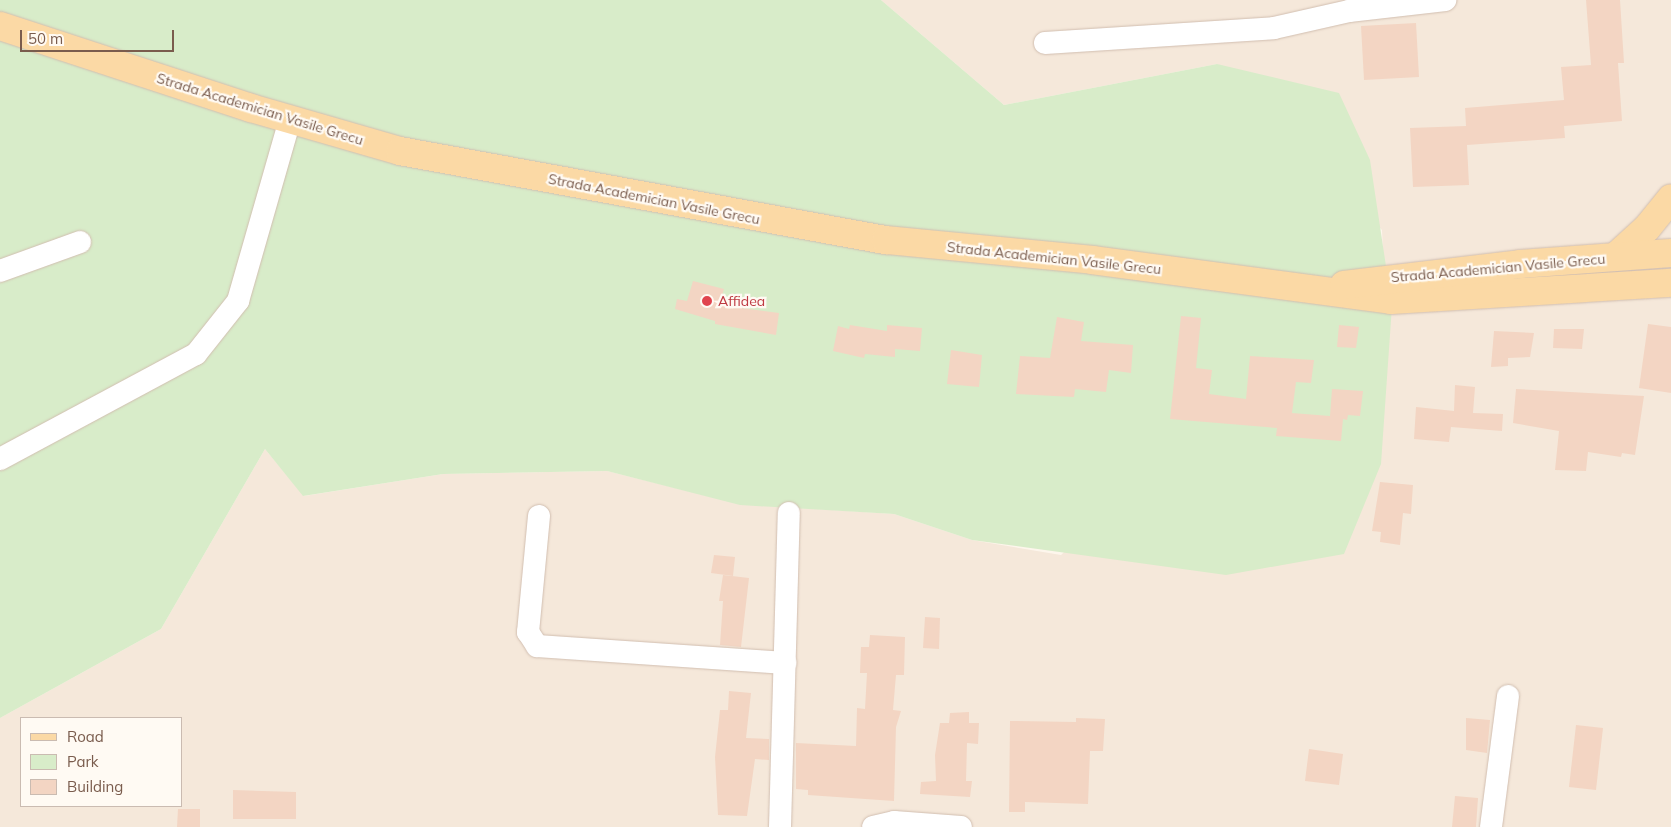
<!DOCTYPE html>
<html>
<head>
<meta charset="utf-8">
<style>
  body { margin:0 }
  #map { position:relative; width:1671px; height:827px; overflow:hidden; background:#fdf6ec; font-family:Mulish,sans-serif }
  div>[style] { position:absolute }
  .residential>* { inset:0; background:#f5e8da }
  .green>* { inset:0; background:#d8ecc9 }
  .building>* { inset:0; background:#f3d5c3 }
  .roads { filter:drop-shadow(0 0 1px #d1beb0) drop-shadow(0 0 1px #d1beb0) }
  .street>* { height:22px; margin:-11px; padding:0 11px; transform-origin:11px; border-radius:11px; background:#fff }
  .primary>* { height:28px; margin:-14px; padding:0 14px; transform-origin:14px; border-radius:14px; background:#fbd9a5 }
  .dots>* { width:14px; height:14px; translate:-50% -50%; box-sizing:border-box; border:2px solid #fffaf3; border-radius:50% }
  span { translate:-50% -50%; white-space:nowrap; text-align:center; line-height:1.15; -webkit-text-stroke:4.5px #fffaf3; paint-order:stroke }
  .street-label { font-size:14px; color:#7a5c4d }
  .health-label { font-size:14px; color:#be3a42 }
  .left { translate:0 -50%; text-align:left }
  .legend { position:absolute; left:20px; top:717px; width:162px; height:90px; box-sizing:border-box; background:#fffaf3; border:1px solid #cabbb1; margin:0; padding:6px 9px; list-style:none; font-size:15px; color:#7a5c4d }
  .legend li { display:flex; align-items:center; gap:10px; height:25px }
  .legend b { width:25px; border:1px solid #cabbb1 }
  .scale { position:absolute; left:20px; top:30px; width:154px; height:22px; box-sizing:border-box; border:2px solid #7a5c4d; border-top:0; padding-left:6px; font-size:15px; line-height:18px; white-space:nowrap; color:#7a5c4d; -webkit-text-stroke:4px #fffaf3; paint-order:stroke }
</style>
</head>
<body>
<div id="map">
  <div class="residential">
    <i style="clip-path:polygon(evenodd,881px 0,1671px 0,1671px 827px,0 827px,0 718px,161px 629px,265px 449px,304px 496px,443px 474px,607px 471px,740px 504px,894px 514px,972px 540px,1061px 555px,1383px 253px,1382px 230px,1217px 64px,1004px 105px,881px 0,21px 718px,181px 718px,181px 806px,21px 806px,21px 718px)"></i>
  </div>
  <div class="green">
    <i style="clip-path:polygon(0 0,881px 0,1004px 105px,1217px 64px,1339px 93px,1370px 160px,1392px 306px,1381px 464px,1344px 554px,1226px 575px,972px 540px,894px 514px,740px 505px,607px 471px,443px 474px,303px 496px,265px 449px,161px 629px,0 718px)"></i>
  </div>
  <div class="building">
    <i style="clip-path:polygon(1586px 0,1620px 0,1624px 63px,1618px 63px,1622px 121px,1564px 126px,1565px 138px,1467px 145px,1469px 185px,1413px 187px,1410px 128px,1466px 126px,1465px 108px,1564px 100px,1561px 67px,1591px 65px)"></i>
    <i style="clip-path:polygon(1416px 23px,1419px 77px,1364px 80px,1361px 26px)"></i>
    <i style="clip-path:polygon(693px 281px,724px 289px,719px 305px,779px 313px,776px 335px,715px 324px,715px 321px,675px 309px,677px 299px,687px 301px)"></i>
    <i style="clip-path:polygon(1181px 316px,1201px 318px,1196px 368px,1212px 370px,1209px 394px,1246px 399px,1250px 356px,1314px 360px,1311px 383px,1296px 382px,1292px 413px,1330px 416px,1332px 389px,1363px 391px,1360px 416px,1348px 415px,1347px 420px,1343px 419px,1341px 441px,1276px 436px,1277px 428px,1170px 419px)"></i>
    <i style="clip-path:polygon(1057px 317px,1084px 322px,1081px 341px,1133px 345px,1131px 373px,1109px 370px,1106px 392px,1075px 389px,1074px 397px,1016px 394px,1020px 356px,1050px 358px)"></i>
    <i style="clip-path:polygon(1648px 324px,1671px 327px,1671px 393px,1639px 388px)"></i>
    <i style="clip-path:polygon(850px 325px,887px 331px,887px 325px,922px 328px,920px 351px,895px 349px,895px 357px,865px 354px,864px 358px,833px 351px,838px 326px,849px 329px)"></i>
    <i style="clip-path:polygon(1339px 325px,1359px 327px,1356px 348px,1337px 347px)"></i>
    <i style="clip-path:polygon(1554px 329px,1584px 329px,1582px 349px,1553px 348px)"></i>
    <i style="clip-path:polygon(1494px 331px,1534px 333px,1530px 357px,1508px 358px,1508px 366px,1491px 367px)"></i>
    <i style="clip-path:polygon(951px 350px,982px 355px,979px 387px,947px 384px)"></i>
    <i style="clip-path:polygon(1455px 385px,1475px 387px,1473px 413px,1503px 414px,1502px 431px,1451px 427px,1449px 442px,1414px 439px,1416px 407px,1454px 411px)"></i>
    <i style="clip-path:polygon(1516px 389px,1644px 396px,1635px 455px,1622px 453px,1621px 457px,1588px 452px,1586px 471px,1555px 470px,1559px 431px,1513px 423px)"></i>
    <i style="clip-path:polygon(1380px 482px,1413px 485px,1411px 514px,1403px 513px,1400px 545px,1380px 542px,1381px 532px,1372px 531px)"></i>
    <i style="clip-path:polygon(714px 555px,735px 557px,733px 576px,711px 573px)"></i>
    <i style="clip-path:polygon(723px 575px,749px 578px,741px 647px,720px 645px,723px 601px,719px 601px)"></i>
    <i style="clip-path:polygon(925px 617px,940px 618px,939px 649px,923px 648px)"></i>
    <i style="clip-path:polygon(870px 635px,905px 637px,904px 675px,896px 675px,893px 710px,901px 711px,896px 727px,894px 801px,808px 795px,808px 790px,796px 789px,796px 743px,856px 746px,857px 708px,865px 709px,867px 673px,860px 673px,861px 647px,869px 647px)"></i>
    <i style="clip-path:polygon(729px 691px,751px 693px,746px 738px,769px 739px,769px 760px,755px 759px,747px 816px,718px 815px,715px 757px,720px 710px,728px 710px)"></i>
    <i style="clip-path:polygon(969px 712px,969px 723px,979px 723px,978px 744px,967px 743px,966px 781px,972px 781px,970px 797px,920px 794px,921px 782px,936px 781px,935px 755px,940px 723px,949px 723px,950px 713px)"></i>
    <i style="clip-path:polygon(1076px 718px,1105px 719px,1103px 751px,1090px 751px,1088px 804px,1025px 802px,1025px 812px,1009px 812px,1010px 721px,1076px 722px)"></i>
    <i style="clip-path:polygon(1466px 718px,1490px 720px,1487px 753px,1466px 750px)"></i>
    <i style="clip-path:polygon(1576px 725px,1603px 728px,1596px 790px,1569px 787px)"></i>
    <i style="clip-path:polygon(1309px 749px,1343px 754px,1339px 785px,1305px 781px)"></i>
    <i style="clip-path:polygon(233px 790px,296px 792px,296px 819px,233px 819px)"></i>
    <i style="clip-path:polygon(1455px 796px,1478px 798px,1476px 827px,1452px 827px)"></i>
    <i style="clip-path:polygon(178px 809px,200px 809px,200px 827px,177px 827px)"></i>
  </div>
  <div class="roads">
    <div class="street">
      <i style="left:1045px;top:43px;width:229px;rotate:-3.7deg"></i>
      <i style="left:1274px;top:28px;width:77px;rotate:-12.8deg"></i>
      <i style="left:1349px;top:11px;width:97px;rotate:-6.5deg"></i>
      <i style="left:0;top:271px;width:85px;rotate:-19.9deg"></i>
      <i style="left:0;top:459px;width:222px;rotate:-28.2deg"></i>
      <i style="left:196px;top:354px;width:68px;rotate:-51.6deg"></i>
      <i style="left:238px;top:301px;width:188px;rotate:-74deg"></i>
      <i style="left:539px;top:516px;width:117px;rotate:95.4deg"></i>
      <i style="left:528px;top:632px;width:17px;rotate:57deg"></i>
      <i style="left:537px;top:646px;width:249px;rotate:3.9deg"></i>
      <i style="left:780px;top:827px;width:314px;rotate:-88.4deg"></i>
      <i style="left:873px;top:827px;width:22px;rotate:-13deg"></i>
      <i style="left:894px;top:822px;width:67px;rotate:4.3deg"></i>
      <i style="left:1491px;top:827px;width:132px;rotate:-82.6deg"></i>
    </div>
    <div class="primary">
      <i style="left:0;top:26px;width:264px;rotate:18.1deg"></i>
      <i style="left:251px;top:108px;width:155px;rotate:16.1deg"></i>
      <i style="left:400px;top:151px;width:494px;rotate:10.4deg"></i>
      <i style="left:886px;top:240px;width:207px;rotate:5.5deg"></i>
      <i style="left:1092px;top:260px;width:302px;rotate:7.6deg"></i>
      <i style="left:1391px;top:300px;width:281px;rotate:-3.5deg"></i>
      <i style="left:1615px;top:257px;width:43px;rotate:-42.2deg"></i>
      <i style="left:1647px;top:228px;width:38px;rotate:-51deg"></i>
      <i style="left:1344px;top:285px;width:177px;rotate:-6.8deg"></i>
      <i style="left:1520px;top:264px;width:151px;rotate:-4.2deg"></i>
    </div>
  </div>
  <div class="dots">
    <i style="left:707px;top:301px;background:#e0444e"></i>
  </div>
  <div class="street-label">
    <span style="left:260px;top:109px;rotate:17deg">Strada Academician Vasile Grecu</span>
    <span style="left:654px;top:199px;rotate:11deg">Strada Academician Vasile Grecu</span>
    <span style="left:1054px;top:258px;rotate:6deg">Strada Academician Vasile Grecu</span>
    <span style="left:1498px;top:268px;rotate:-5deg">Strada Academician Vasile Grecu</span>
  </div>
  <div class="health-label">
    <span class="left" style="left:718px;top:301px">Affidea</span>
  </div>
  <ul class="legend">
  <li><b style="height:6px;background:#fbd9a5"></b>Road</li>
  <li><b style="height:14px;background:#d8ecc9"></b>Park</li>
  <li><b style="height:14px;background:#f3d5c3"></b>Building</li>
  </ul>
  <div class="scale">50 m</div>
</div>
</body>
</html>
